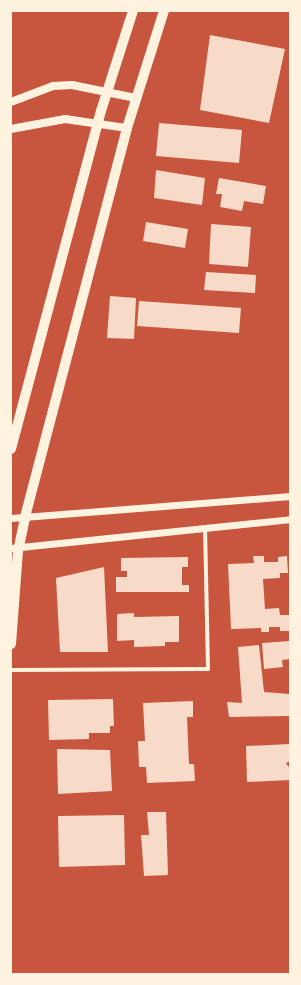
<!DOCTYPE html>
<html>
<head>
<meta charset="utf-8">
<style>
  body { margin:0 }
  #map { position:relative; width:301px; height:985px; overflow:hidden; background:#c8553d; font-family:Quicksand,sans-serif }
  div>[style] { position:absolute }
  .building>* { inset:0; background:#f7dbc8 }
  .minor>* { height:4px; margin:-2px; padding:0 2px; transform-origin:2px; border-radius:2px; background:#fff3e0 }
  .tertiary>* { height:7px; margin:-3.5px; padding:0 3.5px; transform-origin:3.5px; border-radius:3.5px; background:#fff3e0 }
  .secondary>* { height:8px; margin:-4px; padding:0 4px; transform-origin:4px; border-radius:4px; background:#fff3e0 }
  .primary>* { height:10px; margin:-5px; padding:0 5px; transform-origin:5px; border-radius:5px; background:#fff3e0 }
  span { translate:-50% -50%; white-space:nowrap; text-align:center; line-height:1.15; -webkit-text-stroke:4px #fff3e0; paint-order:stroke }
  .frame { position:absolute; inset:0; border:12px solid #fff3e0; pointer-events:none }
</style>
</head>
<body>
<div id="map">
  <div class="building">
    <i style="clip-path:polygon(210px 35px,285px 49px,269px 123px,200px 110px)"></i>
    <i style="clip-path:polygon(159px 123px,242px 130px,239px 163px,156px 156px)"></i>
    <i style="clip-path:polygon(156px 170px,205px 178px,202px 205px,154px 198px)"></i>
    <i style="clip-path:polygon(219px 178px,266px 186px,263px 204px,244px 201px,242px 211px,220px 207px,222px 194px,216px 194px)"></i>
    <i style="clip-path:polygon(146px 222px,188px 229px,185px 248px,143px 241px)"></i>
    <i style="clip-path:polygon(211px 224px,251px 227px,248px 267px,209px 264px)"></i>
    <i style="clip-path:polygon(206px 272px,256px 275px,255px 293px,204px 290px)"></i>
    <i style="clip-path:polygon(110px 296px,136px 298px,134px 339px,107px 338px)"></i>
    <i style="clip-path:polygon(139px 301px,241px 308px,239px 333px,137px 326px)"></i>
    <i style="clip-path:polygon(253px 556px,264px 556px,264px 562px,278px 562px,278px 557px,287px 556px,288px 573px,280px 573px,280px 578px,263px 579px,265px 609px,279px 608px,280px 615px,290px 615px,290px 631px,280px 631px,280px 627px,269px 627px,269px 632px,261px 632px,261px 628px,231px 629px,228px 564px,254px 563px)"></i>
    <i style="clip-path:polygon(188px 557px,188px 567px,182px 567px,182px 585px,189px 585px,189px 592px,116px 592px,116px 577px,127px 577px,127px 571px,121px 571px,121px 558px)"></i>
    <i style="clip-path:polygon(104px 567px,108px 652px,60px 652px,56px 578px)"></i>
    <i style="clip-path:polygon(134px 613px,134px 617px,179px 616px,179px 642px,165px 642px,165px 646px,134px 647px,134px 640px,117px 641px,117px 614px)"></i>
    <i style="clip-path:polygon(290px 641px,290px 659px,282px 660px,283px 667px,264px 669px,262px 643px)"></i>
    <i style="clip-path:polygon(259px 645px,264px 692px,290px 694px,290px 716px,229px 717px,227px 702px,242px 703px,238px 647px)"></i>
    <i style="clip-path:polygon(113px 699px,114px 726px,110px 726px,110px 733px,89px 733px,89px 739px,49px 740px,48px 700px)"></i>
    <i style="clip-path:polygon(193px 701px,193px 717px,187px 717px,189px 764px,194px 764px,195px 781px,147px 783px,146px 767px,139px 767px,138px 741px,145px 741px,143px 703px)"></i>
    <i style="clip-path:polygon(290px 744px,290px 761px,286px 763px,290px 769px,290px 780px,247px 782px,246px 746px)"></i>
    <i style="clip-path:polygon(57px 749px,110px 750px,112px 791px,58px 794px)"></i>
    <i style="clip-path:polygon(147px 812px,166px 812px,168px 875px,144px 876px,141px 835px,149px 835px)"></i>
    <i style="clip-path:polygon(124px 815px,125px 865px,59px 867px,58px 816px)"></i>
  </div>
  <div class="minor">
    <i style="left:11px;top:670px;width:197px;rotate:-0.3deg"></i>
    <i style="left:208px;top:669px;width:142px;rotate:-91.2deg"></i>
  </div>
  <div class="tertiary">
    <i style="left:11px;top:518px;width:280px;rotate:-4.5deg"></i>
    <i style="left:11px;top:548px;width:281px;rotate:-5.9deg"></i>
  </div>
  <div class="secondary">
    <i style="left:11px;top:102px;width:45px;rotate:-20.9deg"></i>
    <i style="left:53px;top:86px;width:19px;rotate:-3deg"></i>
    <i style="left:72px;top:85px;width:65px;rotate:11.5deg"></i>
    <i style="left:11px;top:129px;width:55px;rotate:-10.5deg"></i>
    <i style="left:65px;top:119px;width:63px;rotate:8.3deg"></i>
  </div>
  <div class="primary">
    <i style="left:11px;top:449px;width:350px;rotate:-75.1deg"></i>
    <i style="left:101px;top:111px;width:105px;rotate:-72.3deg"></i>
    <i style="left:11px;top:644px;width:93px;rotate:-85.7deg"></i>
    <i style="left:18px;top:551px;width:35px;rotate:-78deg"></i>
    <i style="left:25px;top:517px;width:402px;rotate:-75.3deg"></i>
    <i style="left:127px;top:128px;width:123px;rotate:-72.5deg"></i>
  </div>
  <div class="frame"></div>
</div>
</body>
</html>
